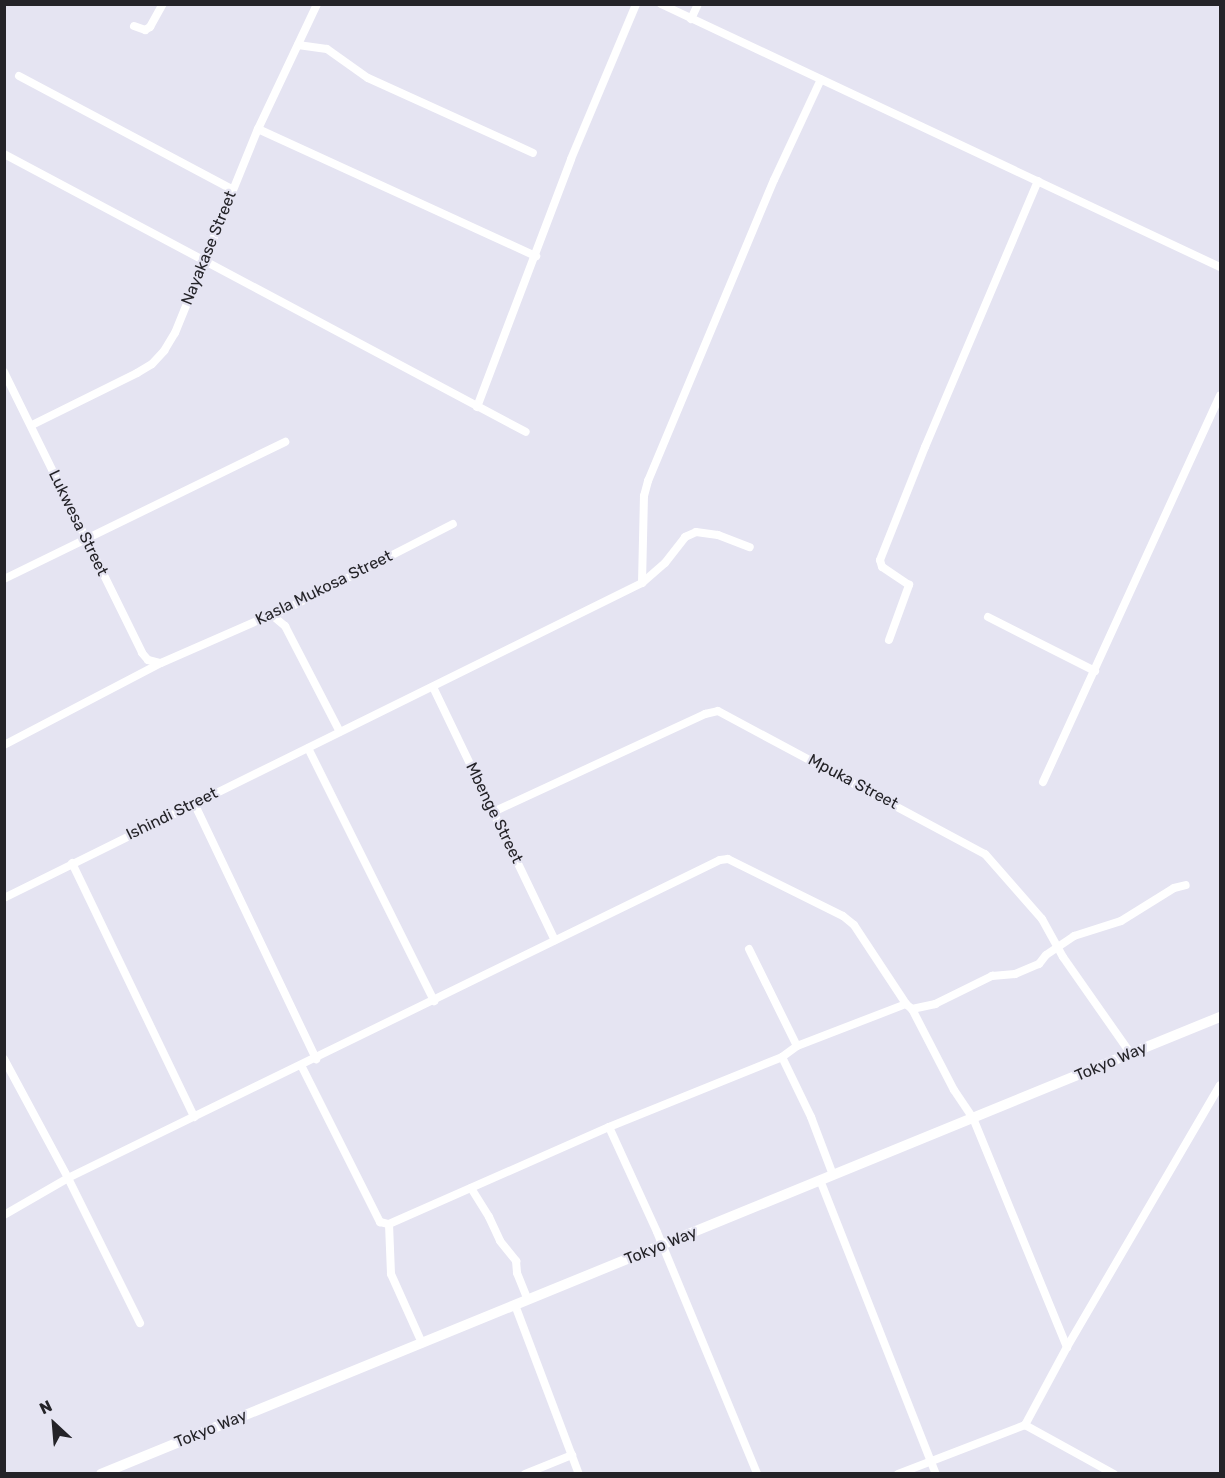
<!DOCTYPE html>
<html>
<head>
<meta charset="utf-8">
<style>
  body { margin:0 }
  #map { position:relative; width:1225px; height:1478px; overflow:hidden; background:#e5e4f2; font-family:Rubik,sans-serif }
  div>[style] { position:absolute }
  .minor>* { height:8px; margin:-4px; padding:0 4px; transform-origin:4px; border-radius:4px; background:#fff }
  .tertiary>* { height:10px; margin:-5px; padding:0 5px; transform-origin:5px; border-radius:5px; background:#fff }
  span { translate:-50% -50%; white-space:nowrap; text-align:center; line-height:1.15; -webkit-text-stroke:4.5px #e5e4f2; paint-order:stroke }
  .street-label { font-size:16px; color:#242328 }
  .frame { position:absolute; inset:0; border:6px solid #242328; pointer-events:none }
  .north { position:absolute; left:24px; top:1394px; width:60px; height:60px; -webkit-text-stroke:4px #e5e4f2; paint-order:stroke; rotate:334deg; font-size:16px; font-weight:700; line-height:24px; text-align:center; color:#242328 }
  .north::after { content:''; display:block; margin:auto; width:21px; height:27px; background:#242328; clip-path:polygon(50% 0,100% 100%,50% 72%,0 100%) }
</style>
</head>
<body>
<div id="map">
  <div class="minor">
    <i style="left:661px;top:4px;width:618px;rotate:25.2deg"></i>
    <i style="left:691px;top:19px;width:17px;rotate:-65deg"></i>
    <i style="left:134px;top:26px;width:12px;rotate:20deg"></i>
    <i style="left:145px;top:30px;width:6px;rotate:-31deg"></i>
    <i style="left:150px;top:27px;width:26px;rotate:-61deg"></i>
    <i style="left:298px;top:45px;width:29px;rotate:8deg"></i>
    <i style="left:327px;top:49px;width:50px;rotate:35.3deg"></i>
    <i style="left:368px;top:78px;width:181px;rotate:24.4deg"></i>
    <i style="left:19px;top:76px;width:242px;rotate:28deg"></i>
    <i style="left:258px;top:129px;width:306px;rotate:24.6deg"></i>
    <i style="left:4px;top:154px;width:591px;rotate:28.04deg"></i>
    <i style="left:4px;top:372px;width:313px;rotate:63.8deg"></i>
    <i style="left:142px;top:653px;width:9px;rotate:49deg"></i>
    <i style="left:148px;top:660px;width:12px;rotate:14deg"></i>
    <i style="left:477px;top:407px;width:265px;rotate:-69.2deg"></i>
    <i style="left:571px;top:159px;width:168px;rotate:-67.2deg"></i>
    <i style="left:32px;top:425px;width:117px;rotate:-26.3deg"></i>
    <i style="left:137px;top:373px;width:17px;rotate:-31deg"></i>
    <i style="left:152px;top:364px;width:18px;rotate:-47deg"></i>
    <i style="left:164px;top:351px;width:21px;rotate:-59deg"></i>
    <i style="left:175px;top:333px;width:220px;rotate:-67.9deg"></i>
    <i style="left:258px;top:129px;width:138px;rotate:-64.7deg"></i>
    <i style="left:4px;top:579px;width:313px;rotate:-26deg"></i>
    <i style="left:642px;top:583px;width:30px;rotate:-41deg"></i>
    <i style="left:665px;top:563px;width:33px;rotate:-52deg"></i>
    <i style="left:685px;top:537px;width:12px;rotate:-24deg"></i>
    <i style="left:696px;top:532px;width:22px;rotate:8deg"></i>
    <i style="left:718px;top:535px;width:34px;rotate:21deg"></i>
    <i style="left:273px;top:616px;width:16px;rotate:40deg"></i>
    <i style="left:285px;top:626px;width:119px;rotate:62.6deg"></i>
    <i style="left:988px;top:617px;width:120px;rotate:26.8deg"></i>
    <i style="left:889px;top:640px;width:59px;rotate:-70deg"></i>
    <i style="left:909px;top:585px;width:32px;rotate:-146deg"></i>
    <i style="left:882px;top:567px;width:7px;rotate:-106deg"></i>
    <i style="left:880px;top:560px;width:122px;rotate:-68.3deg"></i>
    <i style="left:925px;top:447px;width:289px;rotate:-67deg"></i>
    <i style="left:433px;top:687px;width:281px;rotate:64.3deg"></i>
    <i style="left:4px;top:745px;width:177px;rotate:-27.6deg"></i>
    <i style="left:161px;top:663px;width:109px;rotate:-23.7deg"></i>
    <i style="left:261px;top:619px;width:12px;rotate:-14deg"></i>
    <i style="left:273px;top:616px;width:202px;rotate:-27.1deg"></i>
    <i style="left:308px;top:748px;width:283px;rotate:63.5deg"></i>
    <i style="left:1043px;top:782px;width:425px;rotate:-65.4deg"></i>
    <i style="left:194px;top:803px;width:284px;rotate:64.5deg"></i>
    <i style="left:493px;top:812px;width:234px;rotate:-24.8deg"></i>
    <i style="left:705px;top:714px;width:13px;rotate:-13deg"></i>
    <i style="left:718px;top:711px;width:303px;rotate:28.2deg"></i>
    <i style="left:985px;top:854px;width:86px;rotate:48.8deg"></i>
    <i style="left:1042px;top:919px;width:43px;rotate:61.1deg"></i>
    <i style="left:1063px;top:957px;width:118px;rotate:55deg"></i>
    <i style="left:72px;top:863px;width:282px;rotate:64.3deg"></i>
    <i style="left:4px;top:898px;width:712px;rotate:-26.28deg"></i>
    <i style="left:642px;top:583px;width:87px;rotate:-88.7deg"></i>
    <i style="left:644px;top:496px;width:16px;rotate:-75deg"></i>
    <i style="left:648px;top:481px;width:326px;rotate:-67.3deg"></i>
    <i style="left:774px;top:180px;width:111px;rotate:-65deg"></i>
    <i style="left:749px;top:949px;width:108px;rotate:63.7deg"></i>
    <i style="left:912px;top:1009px;width:24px;rotate:-12deg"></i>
    <i style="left:935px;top:1004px;width:64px;rotate:-26.2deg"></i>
    <i style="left:992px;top:976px;width:23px;rotate:-5deg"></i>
    <i style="left:1015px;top:974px;width:26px;rotate:-23deg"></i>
    <i style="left:1039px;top:964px;width:11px;rotate:-52deg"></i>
    <i style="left:1046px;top:955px;width:34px;rotate:-34deg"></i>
    <i style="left:1074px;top:936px;width:49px;rotate:-17.7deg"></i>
    <i style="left:1121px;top:921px;width:62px;rotate:-31.9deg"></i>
    <i style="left:1174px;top:888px;width:12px;rotate:-14deg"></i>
    <i style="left:782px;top:1057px;width:67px;rotate:64.2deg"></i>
    <i style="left:811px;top:1117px;width:62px;rotate:69.2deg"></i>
    <i style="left:4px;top:1059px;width:135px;rotate:61.7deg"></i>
    <i style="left:68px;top:1178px;width:162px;rotate:63.6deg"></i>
    <i style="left:301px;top:1065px;width:176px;rotate:63.3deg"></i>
    <i style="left:380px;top:1222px;width:9px;rotate:13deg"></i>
    <i style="left:389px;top:1224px;width:240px;rotate:-23.8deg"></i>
    <i style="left:609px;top:1127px;width:187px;rotate:-22deg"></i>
    <i style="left:782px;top:1057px;width:19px;rotate:-36deg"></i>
    <i style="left:797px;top:1046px;width:117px;rotate:-21.1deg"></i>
    <i style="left:609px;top:1127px;width:115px;rotate:65.4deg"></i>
    <i style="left:657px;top:1232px;width:262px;rotate:67.5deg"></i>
    <i style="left:820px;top:1180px;width:316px;rotate:68.5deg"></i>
    <i style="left:471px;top:1188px;width:34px;rotate:58deg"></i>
    <i style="left:489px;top:1217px;width:26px;rotate:65deg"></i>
    <i style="left:500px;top:1241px;width:26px;rotate:51deg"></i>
    <i style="left:516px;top:1261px;width:12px;rotate:85deg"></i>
    <i style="left:517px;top:1273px;width:29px;rotate:68deg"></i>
    <i style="left:4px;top:1215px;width:74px;rotate:-30deg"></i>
    <i style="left:68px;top:1178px;width:725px;rotate:-26deg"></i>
    <i style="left:720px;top:860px;width:8px;rotate:-7deg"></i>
    <i style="left:728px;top:859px;width:128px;rotate:26.4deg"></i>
    <i style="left:843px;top:916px;width:14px;rotate:39deg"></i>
    <i style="left:854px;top:925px;width:95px;rotate:56.6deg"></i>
    <i style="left:906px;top:1004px;width:8px;rotate:40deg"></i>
    <i style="left:912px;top:1009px;width:91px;rotate:62.6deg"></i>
    <i style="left:954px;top:1090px;width:34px;rotate:56deg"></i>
    <i style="left:973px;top:1118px;width:248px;rotate:67.7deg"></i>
    <i style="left:1067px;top:1347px;width:89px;rotate:118.3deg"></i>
    <i style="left:389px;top:1224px;width:50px;rotate:87.7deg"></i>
    <i style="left:391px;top:1274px;width:76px;rotate:65.8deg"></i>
    <i style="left:515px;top:1305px;width:181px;rotate:69.3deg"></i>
    <i style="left:1067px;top:1347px;width:303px;rotate:-59.7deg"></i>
    <i style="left:1025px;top:1425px;width:102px;rotate:28.8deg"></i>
    <i style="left:525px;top:1474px;width:51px;rotate:-22deg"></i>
    <i style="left:898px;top:1474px;width:136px;rotate:-21.1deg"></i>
  </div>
  <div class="tertiary">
    <i style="left:101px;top:1474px;width:1209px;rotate:-22.22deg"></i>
  </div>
  <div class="street-label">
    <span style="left:209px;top:248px;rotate:-68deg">Nayakase Street</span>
    <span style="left:78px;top:523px;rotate:64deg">Lukwesa Street</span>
    <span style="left:324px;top:588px;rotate:-26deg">Kasla Mukosa Street</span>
    <span style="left:853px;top:782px;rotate:28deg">Mpuka Street</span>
    <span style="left:494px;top:813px;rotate:64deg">Mbenge Street</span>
    <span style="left:172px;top:814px;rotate:-26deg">Ishindi Street</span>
    <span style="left:1111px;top:1062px;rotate:-23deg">Tokyo Way</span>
    <span style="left:661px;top:1246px;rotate:-22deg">Tokyo Way</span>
    <span style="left:211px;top:1429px;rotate:-22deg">Tokyo Way</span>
  </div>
  <div class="frame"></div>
  <div class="north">N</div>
</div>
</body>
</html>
